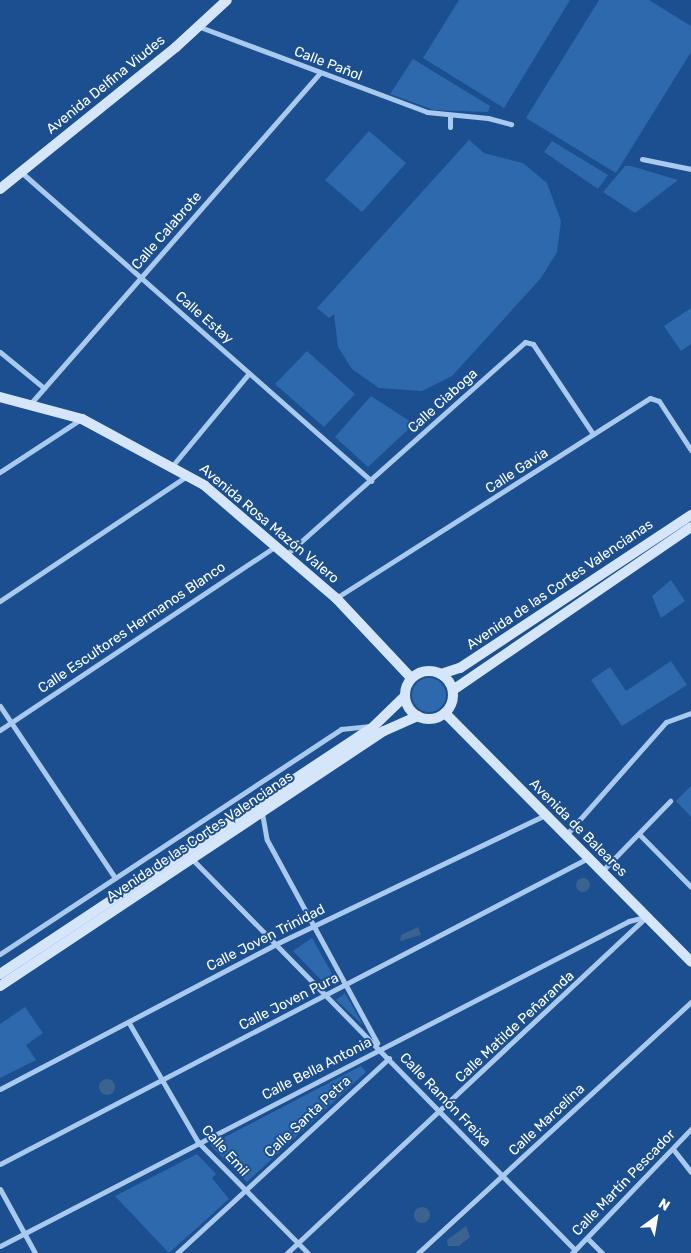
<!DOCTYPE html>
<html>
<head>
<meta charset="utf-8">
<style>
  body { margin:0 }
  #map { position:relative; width:691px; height:1253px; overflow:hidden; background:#1b4f8f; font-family:Rubik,sans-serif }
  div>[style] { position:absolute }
  .green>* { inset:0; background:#2e69ad }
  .round { border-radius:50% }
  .water>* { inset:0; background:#3c6290 }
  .street>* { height:5px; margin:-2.5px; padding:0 2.5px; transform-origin:2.5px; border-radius:2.5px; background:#a9c9ee }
  .secondary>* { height:10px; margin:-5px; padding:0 5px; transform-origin:5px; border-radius:5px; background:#d6e6fa }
  .secondary>.ring { margin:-5px; padding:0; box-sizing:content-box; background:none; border:10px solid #d6e6fa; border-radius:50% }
  span { translate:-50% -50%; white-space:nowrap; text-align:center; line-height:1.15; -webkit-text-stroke:4px #1b4f8f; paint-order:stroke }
  .street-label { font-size:14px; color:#fff }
  .north { position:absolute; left:631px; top:1193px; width:50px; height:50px; -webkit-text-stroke:4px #1b4f8f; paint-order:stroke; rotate:32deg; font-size:14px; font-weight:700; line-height:20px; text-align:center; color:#fff }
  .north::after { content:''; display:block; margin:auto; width:18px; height:22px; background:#fff; clip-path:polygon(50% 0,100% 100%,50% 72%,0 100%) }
</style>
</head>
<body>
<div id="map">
  <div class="green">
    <i style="clip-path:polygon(459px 0,570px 0,504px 108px,423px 58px)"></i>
    <i style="clip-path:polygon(599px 0,649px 0,691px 26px,691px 52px,616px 173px,526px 118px)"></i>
    <i style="clip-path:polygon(413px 59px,490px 106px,488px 112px,434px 110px,390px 94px)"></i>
    <i style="clip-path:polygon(369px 131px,406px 163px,362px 212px,325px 180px)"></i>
    <i style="clip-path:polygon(469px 140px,484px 153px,523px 163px,547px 183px,561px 221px,557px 252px,541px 278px,452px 376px,422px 391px,379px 388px,352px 369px,338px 347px,334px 314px,329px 318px,317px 308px)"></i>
    <i style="clip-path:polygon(552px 141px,608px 175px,598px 189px,544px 152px)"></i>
    <i style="clip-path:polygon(625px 166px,631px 166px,678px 180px,635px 213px,603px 192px)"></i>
    <i style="clip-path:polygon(691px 308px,691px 344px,681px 351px,664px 326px)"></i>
    <i style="clip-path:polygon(307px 351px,355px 394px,324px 427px,275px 384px)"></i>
    <i style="clip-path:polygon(371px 396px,414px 424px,368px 467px,335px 437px)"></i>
    <i style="clip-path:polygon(671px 580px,685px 601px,661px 618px,652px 596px)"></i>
    <i style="clip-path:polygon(671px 661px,687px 685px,622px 726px,591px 680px,610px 667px,626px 691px)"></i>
    <i class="round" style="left:412px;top:678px;width:34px;height:34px"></i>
    <i style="clip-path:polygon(691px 786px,691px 817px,676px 801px)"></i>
    <i style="clip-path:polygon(312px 938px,336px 981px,327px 986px,293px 951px)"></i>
    <i style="clip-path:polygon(345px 993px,362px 1023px,362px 1024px,336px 1000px)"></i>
    <i style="clip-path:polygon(25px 1007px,43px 1033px,26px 1045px,36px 1060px,0 1078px,0 1024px)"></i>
    <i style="clip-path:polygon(361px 1066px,366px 1072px,247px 1182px,210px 1145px)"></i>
    <i style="clip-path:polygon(197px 1154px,216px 1174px,212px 1178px,229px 1199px,169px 1253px,115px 1196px)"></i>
  </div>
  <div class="water">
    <i class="round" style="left:576px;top:878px;width:14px;height:14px"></i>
    <i style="clip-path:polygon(418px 927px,421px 935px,400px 941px,401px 935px)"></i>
    <i class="round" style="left:99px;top:1079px;width:16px;height:16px"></i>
    <i class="round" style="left:414px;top:1207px;width:16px;height:16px"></i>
    <i style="clip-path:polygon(466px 1226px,470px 1237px,459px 1246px,448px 1246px,447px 1240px)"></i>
  </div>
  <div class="street">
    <i style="left:200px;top:27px;width:242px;rotate:20.5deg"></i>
    <i style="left:427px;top:112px;width:61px;rotate:5.6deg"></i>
    <i style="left:488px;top:118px;width:24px;rotate:15deg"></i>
    <i style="left:450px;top:117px;width:10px;rotate:90deg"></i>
    <i style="left:642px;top:159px;width:50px;rotate:11.5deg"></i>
    <i style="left:21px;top:172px;width:467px;rotate:41.4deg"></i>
    <i style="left:0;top:352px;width:57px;rotate:39.3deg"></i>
    <i style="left:31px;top:403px;width:439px;rotate:-48.8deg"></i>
    <i style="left:173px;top:465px;width:119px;rotate:-50.4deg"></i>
    <i style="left:0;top:472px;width:97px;rotate:-33.2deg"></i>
    <i style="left:287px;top:554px;width:319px;rotate:-41.7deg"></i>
    <i style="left:525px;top:342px;width:8px;rotate:14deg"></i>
    <i style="left:533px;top:344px;width:108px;rotate:56.3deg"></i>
    <i style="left:336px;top:598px;width:372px;rotate:-32.5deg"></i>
    <i style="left:650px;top:398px;width:9px;rotate:18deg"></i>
    <i style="left:659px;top:401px;width:59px;rotate:56.9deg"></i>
    <i style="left:0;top:601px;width:225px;rotate:-33.8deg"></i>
    <i style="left:0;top:706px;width:207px;rotate:56.2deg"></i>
    <i style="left:0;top:730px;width:333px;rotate:-33.7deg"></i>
    <i style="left:262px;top:813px;width:27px;rotate:80deg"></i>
    <i style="left:267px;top:840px;width:231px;rotate:61.5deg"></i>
    <i style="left:639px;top:834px;width:74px;rotate:45.5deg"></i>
    <i style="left:566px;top:835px;width:151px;rotate:-48.5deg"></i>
    <i style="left:666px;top:722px;width:27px;rotate:-20deg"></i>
    <i style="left:192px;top:859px;width:547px;rotate:45.59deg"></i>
    <i style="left:602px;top:871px;width:98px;rotate:-45.8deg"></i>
    <i style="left:0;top:954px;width:409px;rotate:-33.4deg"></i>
    <i style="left:341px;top:729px;width:30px;rotate:-6deg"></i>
    <i style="left:129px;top:1023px;width:138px;rotate:59.9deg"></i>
    <i style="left:198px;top:1142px;width:156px;rotate:45.3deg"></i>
    <i style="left:0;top:1089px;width:312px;rotate:-27.7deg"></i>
    <i style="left:276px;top:944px;width:298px;rotate:-25.6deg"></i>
    <i style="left:673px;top:1149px;width:29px;rotate:52deg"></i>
    <i style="left:0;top:1164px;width:663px;rotate:-27.49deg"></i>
    <i style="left:0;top:1189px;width:73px;rotate:61.3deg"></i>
    <i style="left:587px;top:1238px;width:21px;rotate:45deg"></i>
    <i style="left:0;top:1246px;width:708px;rotate:-27.33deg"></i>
    <i style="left:629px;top:921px;width:16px;rotate:-14deg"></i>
    <i style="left:177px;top:1253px;width:288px;rotate:-42.6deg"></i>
    <i style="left:287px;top:1253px;width:492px;rotate:-43.1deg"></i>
    <i style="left:418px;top:1253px;width:371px;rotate:-42.6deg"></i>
    <i style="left:572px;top:1253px;width:172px;rotate:-46.2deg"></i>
  </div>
  <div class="secondary">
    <i style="left:0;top:189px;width:226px;rotate:-38.9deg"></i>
    <i style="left:176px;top:47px;width:69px;rotate:-42.7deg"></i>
    <i style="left:0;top:397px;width:85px;rotate:15deg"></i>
    <i style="left:82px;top:419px;width:139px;rotate:28.4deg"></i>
    <i style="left:204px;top:485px;width:174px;rotate:40.6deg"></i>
    <i style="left:336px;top:598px;width:110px;rotate:46.8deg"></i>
    <i class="ring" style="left:405px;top:671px;width:38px;height:38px"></i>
    <i style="left:441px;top:674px;width:20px;rotate:-18deg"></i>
    <i style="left:460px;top:668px;width:277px;rotate:-33.5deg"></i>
    <i style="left:453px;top:690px;width:288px;rotate:-34.4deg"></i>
    <i style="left:445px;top:713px;width:350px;rotate:45.3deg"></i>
    <i style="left:0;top:974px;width:449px;rotate:-33.5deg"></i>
    <i style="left:374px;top:726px;width:43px;rotate:-44.1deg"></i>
    <i style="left:0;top:986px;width:461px;rotate:-33.6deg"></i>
    <i style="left:384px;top:731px;width:37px;rotate:-24deg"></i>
  </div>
  <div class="street-label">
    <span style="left:328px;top:64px;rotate:21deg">Calle Pañol</span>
    <span style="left:106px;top:85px;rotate:-39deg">Avenida Delfina Viudes</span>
    <span style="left:167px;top:231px;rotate:-49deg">Calle Calabrote</span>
    <span style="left:204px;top:318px;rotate:41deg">Calle Estay</span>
    <span style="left:443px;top:401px;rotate:-42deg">Calle Ciaboga</span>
    <span style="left:517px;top:471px;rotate:-33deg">Calle Gavia</span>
    <span style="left:269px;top:524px;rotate:40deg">Avenida Rosa Mazón Valero</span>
    <span style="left:560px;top:585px;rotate:-34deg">Avenida de las Cortes Valencianas</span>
    <span style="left:132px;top:628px;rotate:-34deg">Calle Escultores Hermanos Blanco</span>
    <span style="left:578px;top:828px;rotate:45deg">Avenida de Baleares</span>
    <span style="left:200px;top:837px;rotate:-34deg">Avenida de las Cortes Valencianas</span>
    <span style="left:266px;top:938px;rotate:-27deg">Calle Joven Trinidad</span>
    <span style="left:289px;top:1002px;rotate:-27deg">Calle Joven Pura</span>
    <span style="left:515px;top:1027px;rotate:-43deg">Calle Matilde Peñaranda</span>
    <span style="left:317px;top:1069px;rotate:-27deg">Calle Bella Antonia</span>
    <span style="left:445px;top:1100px;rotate:46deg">Calle Ramón Freixa</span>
    <span style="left:308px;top:1117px;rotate:-43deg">Calle Santa Petra</span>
    <span style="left:547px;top:1120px;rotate:-43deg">Calle Marcelina</span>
    <span style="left:225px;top:1151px;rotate:48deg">Calle Emil</span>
    <span style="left:624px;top:1183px;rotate:-46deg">Calle Martín Pescador</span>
  </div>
  <div class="north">N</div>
</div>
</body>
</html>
